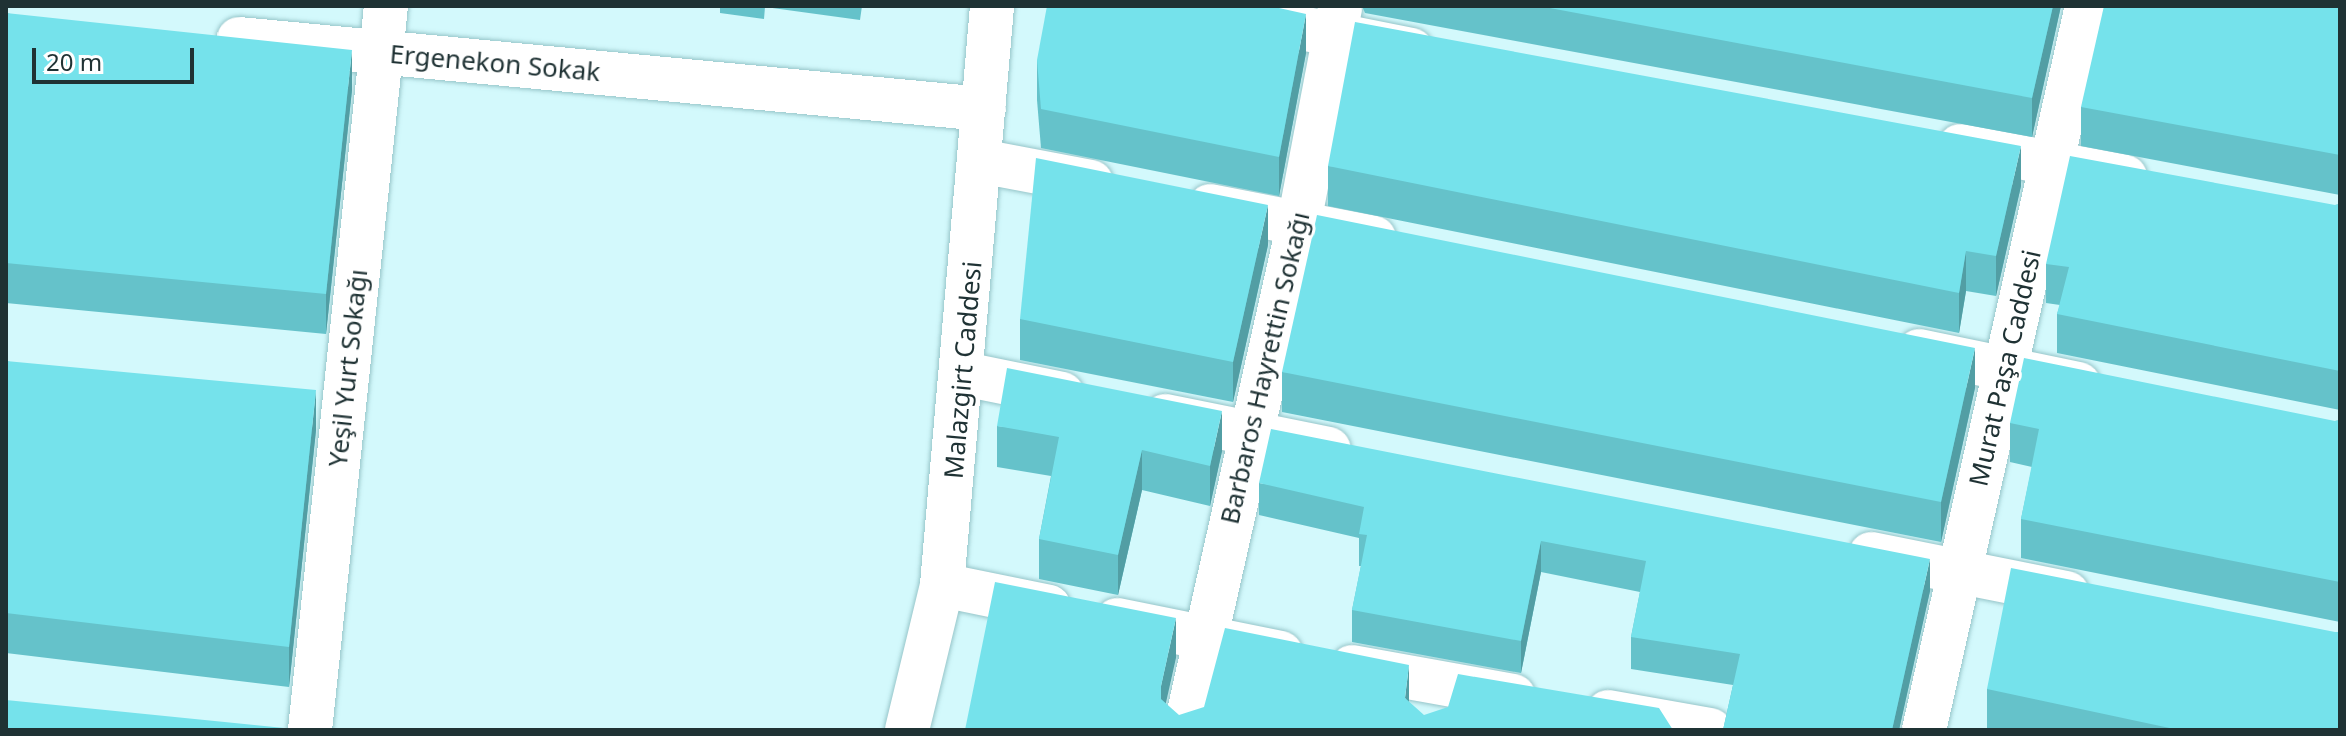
<!DOCTYPE html>
<html>
<head>
<meta charset="utf-8">
<style>
  body { margin:0 }
  #map { position:relative; width:2346px; height:736px; overflow:hidden; background:#d3f9fc; font-family:"Noto Sans",sans-serif }
  div>[style] { position:absolute }
  .roads { filter:drop-shadow(0 0 2px #96c5c9) drop-shadow(0 0 2px #96c5c9) }
  .minor>* { height:44px; margin:-22px; padding:0 22px; transform-origin:22px; border-radius:22px; background:#fff }
  .wall>* { inset:0; background:#65c2ca }
  .shaded-wall>* { inset:0; background:#529ea4 }
  .building>* { inset:0; background:#75e2eb }
  span { translate:-50% -50%; white-space:nowrap; text-align:center; line-height:1.15; -webkit-text-stroke:6px #fff; paint-order:stroke }
  .street-label { font-size:26px; color:#1f3234 }
  .frame { position:absolute; inset:0; border:8px solid #1f3234; pointer-events:none }
  .scale { position:absolute; left:32px; top:48px; width:162px; height:36px; box-sizing:border-box; border:4px solid #1f3234; border-top:0; padding-left:10px; font-size:24px; line-height:28px; white-space:nowrap; color:#1f3234; -webkit-text-stroke:6px #fff; paint-order:stroke }
</style>
</head>
<body>
<div id="map">
  <div class="roads">
    <div class="minor">
      <i style="left:1191px;top:6px;width:225px;rotate:11.3deg"></i>
      <i style="left:239px;top:39px;width:748px;rotate:5.37deg"></i>
      <i style="left:1960px;top:146px;width:168px;rotate:10.6deg"></i>
      <i style="left:980px;top:161px;width:113px;rotate:10.7deg"></i>
      <i style="left:1210px;top:206px;width:167px;rotate:11deg"></i>
      <i style="left:1919px;top:351px;width:163px;rotate:11.7deg"></i>
      <i style="left:964px;top:374px;width:100px;rotate:11.5deg"></i>
      <i style="left:1165px;top:416px;width:167px;rotate:11.4deg"></i>
      <i style="left:1871px;top:554px;width:200px;rotate:11.3deg"></i>
      <i style="left:942px;top:585px;width:109px;rotate:11.6deg"></i>
      <i style="left:1117px;top:620px;width:167px;rotate:11.4deg"></i>
      <i style="left:1352px;top:667px;width:164px;rotate:10.2deg"></i>
      <i style="left:1608px;top:712px;width:104px;rotate:10deg"></i>
      <i style="left:310px;top:730px;width:728px;rotate:-84.01deg"></i>
      <i style="left:907px;top:730px;width:149px;rotate:-76.4deg"></i>
      <i style="left:942px;top:585px;width:581px;rotate:-85.06deg"></i>
      <i style="left:1185px;top:730px;width:520px;rotate:-77.33deg"></i>
      <i style="left:1299px;top:223px;width:219px;rotate:-79.2deg"></i>
      <i style="left:1924px;top:730px;width:742px;rotate:-77.31deg"></i>
    </div>
  </div>
  <div class="wall">
    <i style="clip-path:polygon(720px 6px,862px 6px,860px 20px,765px 7px,764px 19px,720px 13px)"></i>
    <i style="clip-path:polygon(1362px 6px,2061px 6px,2032px 137px,1365px 13px)"></i>
    <i style="clip-path:polygon(2340px 6px,2340px 195px,2081px 146px,2081px 107px)"></i>
    <i style="clip-path:polygon(6px 13px,352px 90px,326px 334px,6px 303px)"></i>
    <i style="clip-path:polygon(1306px 53px,1279px 196px,1041px 148px,1037px 100px,1037px 60px)"></i>
    <i style="clip-path:polygon(1328px 166px,2021px 186px,1996px 296px,1966px 291px,1959px 333px,1328px 206px)"></i>
    <i style="clip-path:polygon(2340px 204px,2340px 410px,2057px 353px,2057px 314px,2060px 305px,2046px 303px,2046px 264px)"></i>
    <i style="clip-path:polygon(1268px 245px,1233px 402px,1020px 360px,1020px 319px)"></i>
    <i style="clip-path:polygon(6px 361px,316px 430px,289px 687px,6px 653px)"></i>
    <i style="clip-path:polygon(1282px 372px,1975px 388px,1941px 542px,1282px 412px)"></i>
    <i style="clip-path:polygon(2340px 420px,2340px 622px,2021px 558px,2021px 519px,2032px 467px,2010px 462px,2010px 423px,2335px 421px)"></i>
    <i style="clip-path:polygon(997px 426px,1222px 451px,1210px 506px,1142px 490px,1118px 595px,1039px 579px,1039px 539px,1051px 476px,997px 467px)"></i>
    <i style="clip-path:polygon(1259px 483px,1930px 591px,1899px 730px,1723px 730px,1733px 685px,1631px 669px,1631px 637px,1640px 592px,1541px 572px,1521px 673px,1352px 642px,1352px 610px,1361px 566px,1359px 566px,1359px 538px,1259px 515px)"></i>
    <i style="clip-path:polygon(2335px 632px,2340px 730px,1997px 730px,1987px 728px,1987px 689px)"></i>
  </div>
  <div class="shaded-wall">
    <i style="clip-path:polygon(2053px 6px,2061px 6px,2032px 137px,2032px 98px)"></i>
    <i style="clip-path:polygon(1306px 14px,1306px 53px,1279px 196px,1279px 157px)"></i>
    <i style="clip-path:polygon(352px 50px,352px 90px,326px 334px,326px 294px)"></i>
    <i style="clip-path:polygon(2021px 146px,2021px 186px,1996px 296px,1996px 256px)"></i>
    <i style="clip-path:polygon(1268px 205px,1268px 245px,1233px 402px,1233px 362px)"></i>
    <i style="clip-path:polygon(1966px 251px,1966px 291px,1959px 333px,1959px 293px)"></i>
    <i style="clip-path:polygon(1975px 348px,1975px 388px,1941px 542px,1941px 502px)"></i>
    <i style="clip-path:polygon(316px 390px,316px 430px,289px 687px,289px 647px)"></i>
    <i style="clip-path:polygon(1222px 411px,1222px 451px,1210px 506px,1210px 466px)"></i>
    <i style="clip-path:polygon(1142px 450px,1142px 490px,1118px 595px,1118px 555px)"></i>
    <i style="clip-path:polygon(1541px 541px,1541px 572px,1521px 673px,1521px 641px)"></i>
    <i style="clip-path:polygon(1930px 559px,1930px 591px,1899px 730px,1892px 730px)"></i>
    <i style="clip-path:polygon(1176px 618px,1176px 658px,1161px 725px,1161px 686px)"></i>
    <i style="clip-path:polygon(1409px 665px,1409px 704px,1405px 698px)"></i>
  </div>
  <div class="building">
    <i style="clip-path:polygon(1047px 6px,1270px 6px,1306px 14px,1279px 157px,1041px 109px,1037px 60px)"></i>
    <i style="clip-path:polygon(1539px 6px,2053px 6px,2032px 98px)"></i>
    <i style="clip-path:polygon(2104px 6px,2340px 6px,2340px 155px,2081px 107px)"></i>
    <i style="clip-path:polygon(6px 13px,352px 50px,326px 294px,6px 263px)"></i>
    <i style="clip-path:polygon(1355px 22px,2021px 146px,1996px 256px,1966px 251px,1959px 293px,1328px 166px)"></i>
    <i style="clip-path:polygon(2070px 156px,2335px 205px,2340px 204px,2340px 371px,2057px 314px,2069px 267px,2046px 264px)"></i>
    <i style="clip-path:polygon(1036px 158px,1268px 205px,1233px 362px,1020px 319px)"></i>
    <i style="clip-path:polygon(1317px 215px,1975px 348px,1941px 502px,1282px 372px)"></i>
    <i style="clip-path:polygon(2024px 358px,2335px 421px,2340px 420px,2340px 582px,2021px 519px,2039px 429px,2010px 423px)"></i>
    <i style="clip-path:polygon(6px 361px,316px 390px,289px 647px,6px 613px)"></i>
    <i style="clip-path:polygon(1007px 368px,1222px 411px,1210px 466px,1142px 450px,1118px 555px,1039px 539px,1059px 437px,997px 426px)"></i>
    <i style="clip-path:polygon(1271px 429px,1930px 559px,1892px 730px,1723px 730px,1740px 654px,1631px 637px,1646px 561px,1541px 541px,1521px 641px,1352px 610px,1367px 535px,1359px 534px,1364px 507px,1259px 483px)"></i>
    <i style="clip-path:polygon(2011px 568px,2335px 632px,2340px 632px,2340px 730px,2179px 730px,1987px 689px)"></i>
    <i style="clip-path:polygon(995px 582px,1176px 618px,1161px 686px,1161px 699px,1179px 715px,1204px 707px,1225px 628px,1409px 665px,1405px 698px,1424px 715px,1448px 707px,1458px 674px,1659px 708px,1673px 730px,965px 730px)"></i>
    <i style="clip-path:polygon(6px 700px,294px 729px,294px 730px,6px 730px)"></i>
  </div>
  <div class="street-label">
    <span style="left:495px;top:63px;rotate:5deg">Ergenekon Sokak</span>
    <span style="left:348px;top:368px;rotate:-84deg">Yeşil Yurt Sokağı</span>
    <span style="left:1265px;top:368px;rotate:-77deg">Barbaros Hayrettin Sokağı</span>
    <span style="left:2005px;top:368px;rotate:-77deg">Murat Paşa Caddesi</span>
    <span style="left:963px;top:370px;rotate:-85deg">Malazgirt Caddesi</span>
  </div>
  <div class="frame"></div>
  <div class="scale">20 m</div>
</div>
</body>
</html>
